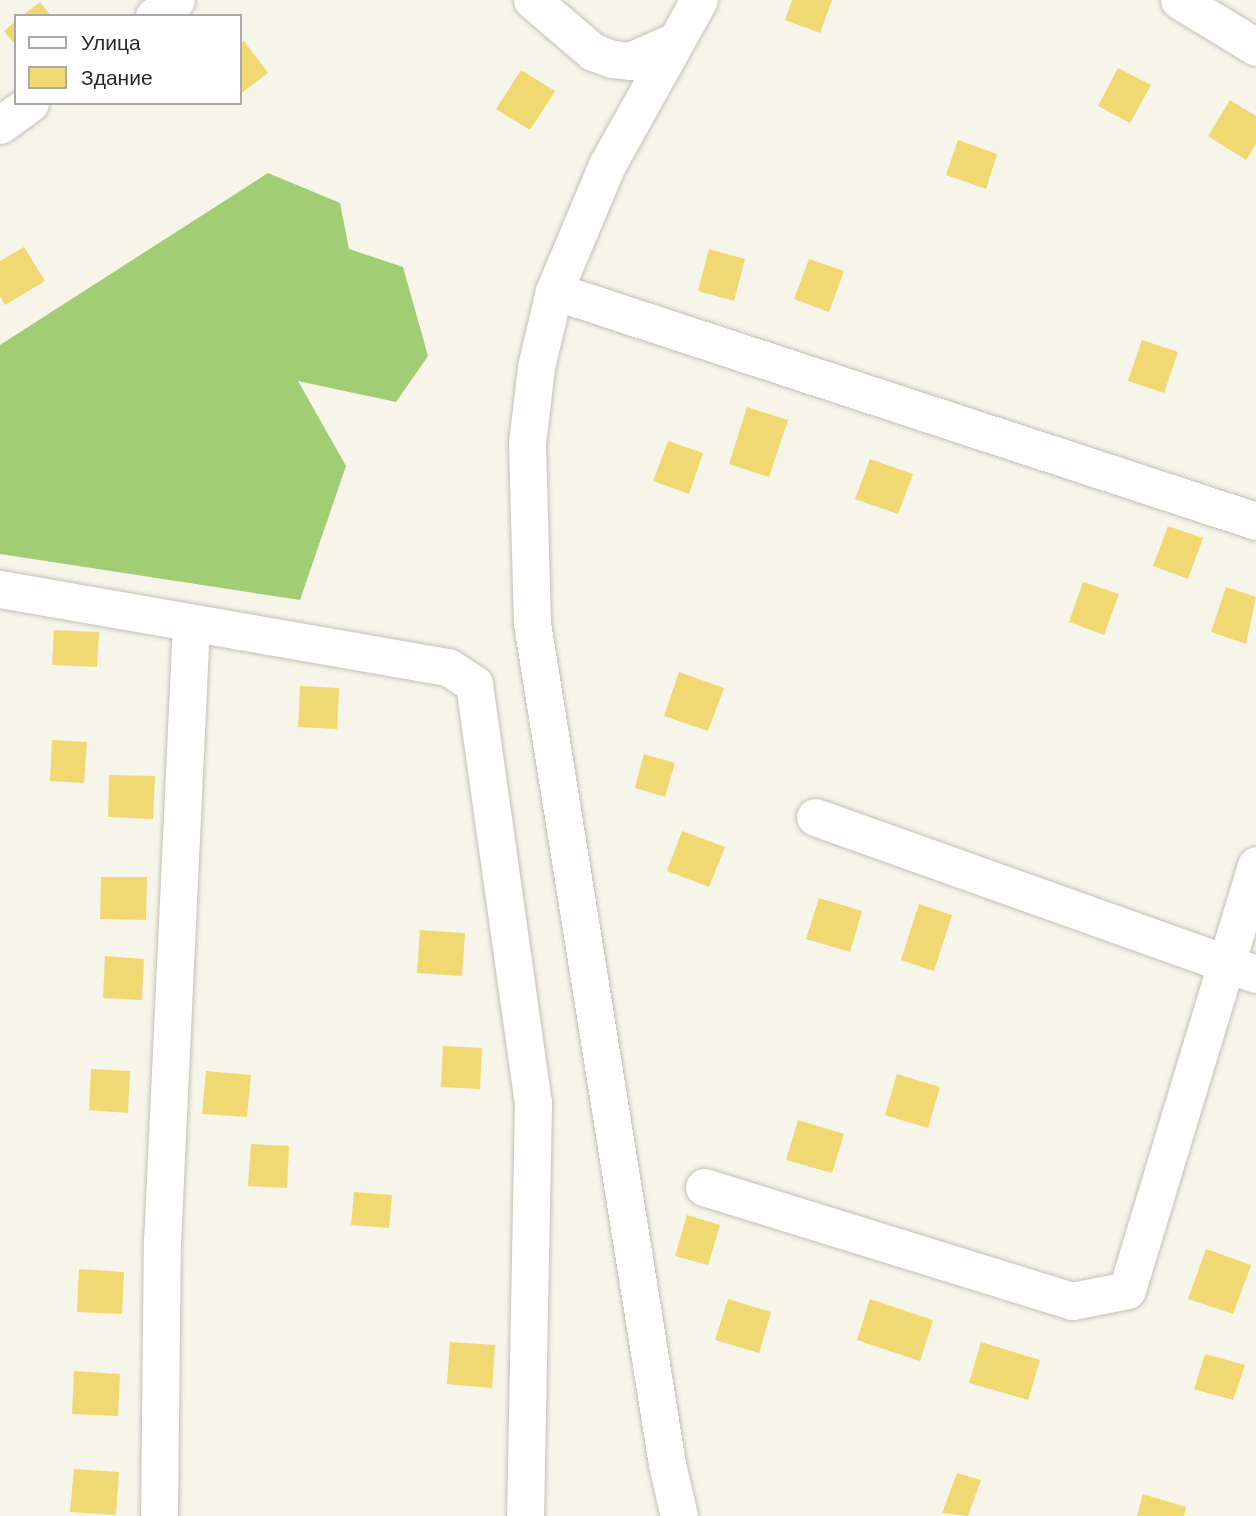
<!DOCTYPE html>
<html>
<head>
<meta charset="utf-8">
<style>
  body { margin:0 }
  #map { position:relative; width:1256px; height:1516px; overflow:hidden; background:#f7f5ea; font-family:"DM Sans",sans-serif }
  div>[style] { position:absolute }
  .forest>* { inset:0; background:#a2cd74 }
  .building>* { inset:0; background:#f0d972 }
  .roads { filter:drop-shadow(0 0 2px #c3c1b6) drop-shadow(0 0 2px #c3c1b6) }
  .minor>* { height:37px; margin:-18.5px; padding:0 18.5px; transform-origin:18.5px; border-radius:18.5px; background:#fff }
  span { translate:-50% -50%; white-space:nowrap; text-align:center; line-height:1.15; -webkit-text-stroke:5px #fff; paint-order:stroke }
  .legend { position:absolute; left:14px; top:14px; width:228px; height:91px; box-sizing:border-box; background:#fff; border:2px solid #aaa9a8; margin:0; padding:9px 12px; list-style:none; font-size:21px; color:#2a2925 }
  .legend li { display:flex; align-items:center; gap:14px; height:35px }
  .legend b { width:35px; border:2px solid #aaa9a8 }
</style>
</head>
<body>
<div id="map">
  <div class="forest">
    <i style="clip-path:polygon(268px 173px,340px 203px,349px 249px,403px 267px,428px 356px,396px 402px,298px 381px,346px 466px,300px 600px,0 554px,0 345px)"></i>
  </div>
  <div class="building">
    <i style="clip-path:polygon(792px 0,832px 0,820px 33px,785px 20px)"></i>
    <i style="clip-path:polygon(40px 2px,51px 16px,22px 16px)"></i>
    <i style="clip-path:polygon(16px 21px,16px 46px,4px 31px)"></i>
    <i style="clip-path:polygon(244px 41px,268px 73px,240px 94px,240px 44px)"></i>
    <i style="clip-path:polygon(1118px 68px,1151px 85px,1130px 123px,1098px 106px)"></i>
    <i style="clip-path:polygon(521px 70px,555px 91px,530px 130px,496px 109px)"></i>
    <i style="clip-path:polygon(1230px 100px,1256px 116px,1256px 144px,1246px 160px,1208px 136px)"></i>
    <i style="clip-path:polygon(958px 140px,997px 154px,986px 189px,946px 175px)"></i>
    <i style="clip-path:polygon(24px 247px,45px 281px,5px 305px,0 296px,0 261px)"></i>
    <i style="clip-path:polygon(709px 249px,745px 259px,734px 301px,698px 291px)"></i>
    <i style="clip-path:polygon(809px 259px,844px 271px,829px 312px,794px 299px)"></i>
    <i style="clip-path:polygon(1142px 340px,1178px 352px,1164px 393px,1128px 381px)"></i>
    <i style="clip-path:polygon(747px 407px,788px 420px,769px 477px,729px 464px)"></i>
    <i style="clip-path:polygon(668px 441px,703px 453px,689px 494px,653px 481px)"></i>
    <i style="clip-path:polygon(870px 459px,913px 474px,898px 514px,855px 499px)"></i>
    <i style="clip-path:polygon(1168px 526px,1203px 538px,1188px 579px,1153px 566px)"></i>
    <i style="clip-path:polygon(1083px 582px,1119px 594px,1104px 635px,1069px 622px)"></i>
    <i style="clip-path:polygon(1226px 587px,1256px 597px,1246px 644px,1211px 632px)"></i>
    <i style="clip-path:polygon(54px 630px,99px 632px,97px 667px,52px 665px)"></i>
    <i style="clip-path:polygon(679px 672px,724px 688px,708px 731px,664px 716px)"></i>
    <i style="clip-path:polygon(300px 686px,339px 688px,337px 729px,298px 727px)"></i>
    <i style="clip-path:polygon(52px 740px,87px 742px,84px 783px,50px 781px)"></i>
    <i style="clip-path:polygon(644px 754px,675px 763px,665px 797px,635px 788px)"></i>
    <i style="clip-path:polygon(109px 775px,155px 776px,153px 819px,108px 817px)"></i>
    <i style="clip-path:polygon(682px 831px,725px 847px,709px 887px,667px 871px)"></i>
    <i style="clip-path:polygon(101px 877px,147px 877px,146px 920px,100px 919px)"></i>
    <i style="clip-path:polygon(819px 898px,862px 911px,850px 952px,806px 939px)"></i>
    <i style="clip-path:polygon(919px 904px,952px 915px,934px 971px,901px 960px)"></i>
    <i style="clip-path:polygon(420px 930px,465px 933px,462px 976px,417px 973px)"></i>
    <i style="clip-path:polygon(105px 956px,144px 959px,142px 1000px,103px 998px)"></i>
    <i style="clip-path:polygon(443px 1046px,482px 1048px,480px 1089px,441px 1087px)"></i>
    <i style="clip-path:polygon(91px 1069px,130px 1071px,128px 1113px,89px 1110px)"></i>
    <i style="clip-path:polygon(206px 1071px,251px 1075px,247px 1117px,202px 1114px)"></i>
    <i style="clip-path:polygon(897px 1074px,940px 1087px,928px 1128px,885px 1115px)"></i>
    <i style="clip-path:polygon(798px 1120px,844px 1134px,832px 1173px,786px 1160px)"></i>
    <i style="clip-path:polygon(251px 1144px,289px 1146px,287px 1188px,248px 1186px)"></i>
    <i style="clip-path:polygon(354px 1192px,392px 1195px,389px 1228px,351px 1225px)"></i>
    <i style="clip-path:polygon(687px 1215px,720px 1225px,708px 1265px,675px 1256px)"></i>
    <i style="clip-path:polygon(1206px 1249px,1251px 1265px,1233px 1314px,1188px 1299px)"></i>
    <i style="clip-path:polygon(79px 1269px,124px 1272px,122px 1314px,77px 1312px)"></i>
    <i style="clip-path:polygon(728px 1299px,771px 1312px,759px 1353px,715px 1340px)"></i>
    <i style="clip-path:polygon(870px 1299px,933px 1320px,920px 1361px,857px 1340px)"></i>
    <i style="clip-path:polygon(450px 1342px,495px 1345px,492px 1388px,447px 1384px)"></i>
    <i style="clip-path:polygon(981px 1342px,1040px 1360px,1028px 1400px,969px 1383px)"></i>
    <i style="clip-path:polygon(1205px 1354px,1245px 1365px,1233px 1400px,1194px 1389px)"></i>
    <i style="clip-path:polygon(74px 1371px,120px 1374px,118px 1416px,72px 1414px)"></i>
    <i style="clip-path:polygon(74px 1469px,119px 1472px,116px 1515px,70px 1512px)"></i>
    <i style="clip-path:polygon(957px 1473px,981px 1480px,968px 1516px,942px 1513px)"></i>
    <i style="clip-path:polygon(1143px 1494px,1186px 1507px,1184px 1516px,1137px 1516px)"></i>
  </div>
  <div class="roads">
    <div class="minor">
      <i style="left:532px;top:0;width:80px;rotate:40.4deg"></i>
      <i style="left:593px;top:52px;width:20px;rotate:20deg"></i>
      <i style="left:612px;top:59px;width:18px;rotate:6deg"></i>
      <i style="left:630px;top:61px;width:49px;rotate:-24deg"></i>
      <i style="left:1179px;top:0;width:90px;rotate:31.4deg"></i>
      <i style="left:154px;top:16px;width:27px;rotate:-36deg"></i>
      <i style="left:0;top:125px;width:37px;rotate:-36deg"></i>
      <i style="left:554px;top:291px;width:739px;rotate:18.14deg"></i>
      <i style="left:0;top:589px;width:455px;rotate:9.9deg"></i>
      <i style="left:448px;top:667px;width:31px;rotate:33deg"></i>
      <i style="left:474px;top:684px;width:422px;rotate:82deg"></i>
      <i style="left:533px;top:1102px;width:414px;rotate:91.1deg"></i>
      <i style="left:815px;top:817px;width:468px;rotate:19.6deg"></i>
      <i style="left:704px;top:1187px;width:385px;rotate:17.2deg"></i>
      <i style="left:1072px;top:1301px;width:56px;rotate:-11.3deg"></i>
      <i style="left:1127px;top:1290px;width:444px;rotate:-73.1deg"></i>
      <i style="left:159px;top:1516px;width:273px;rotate:-89.4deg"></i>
      <i style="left:162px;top:1243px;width:621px;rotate:-87.32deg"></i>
      <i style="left:679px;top:1516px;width:53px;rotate:-103deg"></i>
      <i style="left:667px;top:1464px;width:852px;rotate:-99.12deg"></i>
      <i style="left:532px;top:623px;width:180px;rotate:-91.6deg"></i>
      <i style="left:527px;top:443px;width:77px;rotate:-83.2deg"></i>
      <i style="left:536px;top:367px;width:78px;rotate:-76.7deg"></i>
      <i style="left:554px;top:291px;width:137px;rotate:-67.2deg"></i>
      <i style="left:607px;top:165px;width:189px;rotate:-60.9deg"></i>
    </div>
  </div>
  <ul class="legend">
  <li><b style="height:9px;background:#fff"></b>Улица</li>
  <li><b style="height:19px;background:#f0d972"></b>Здание</li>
  </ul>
</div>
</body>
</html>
